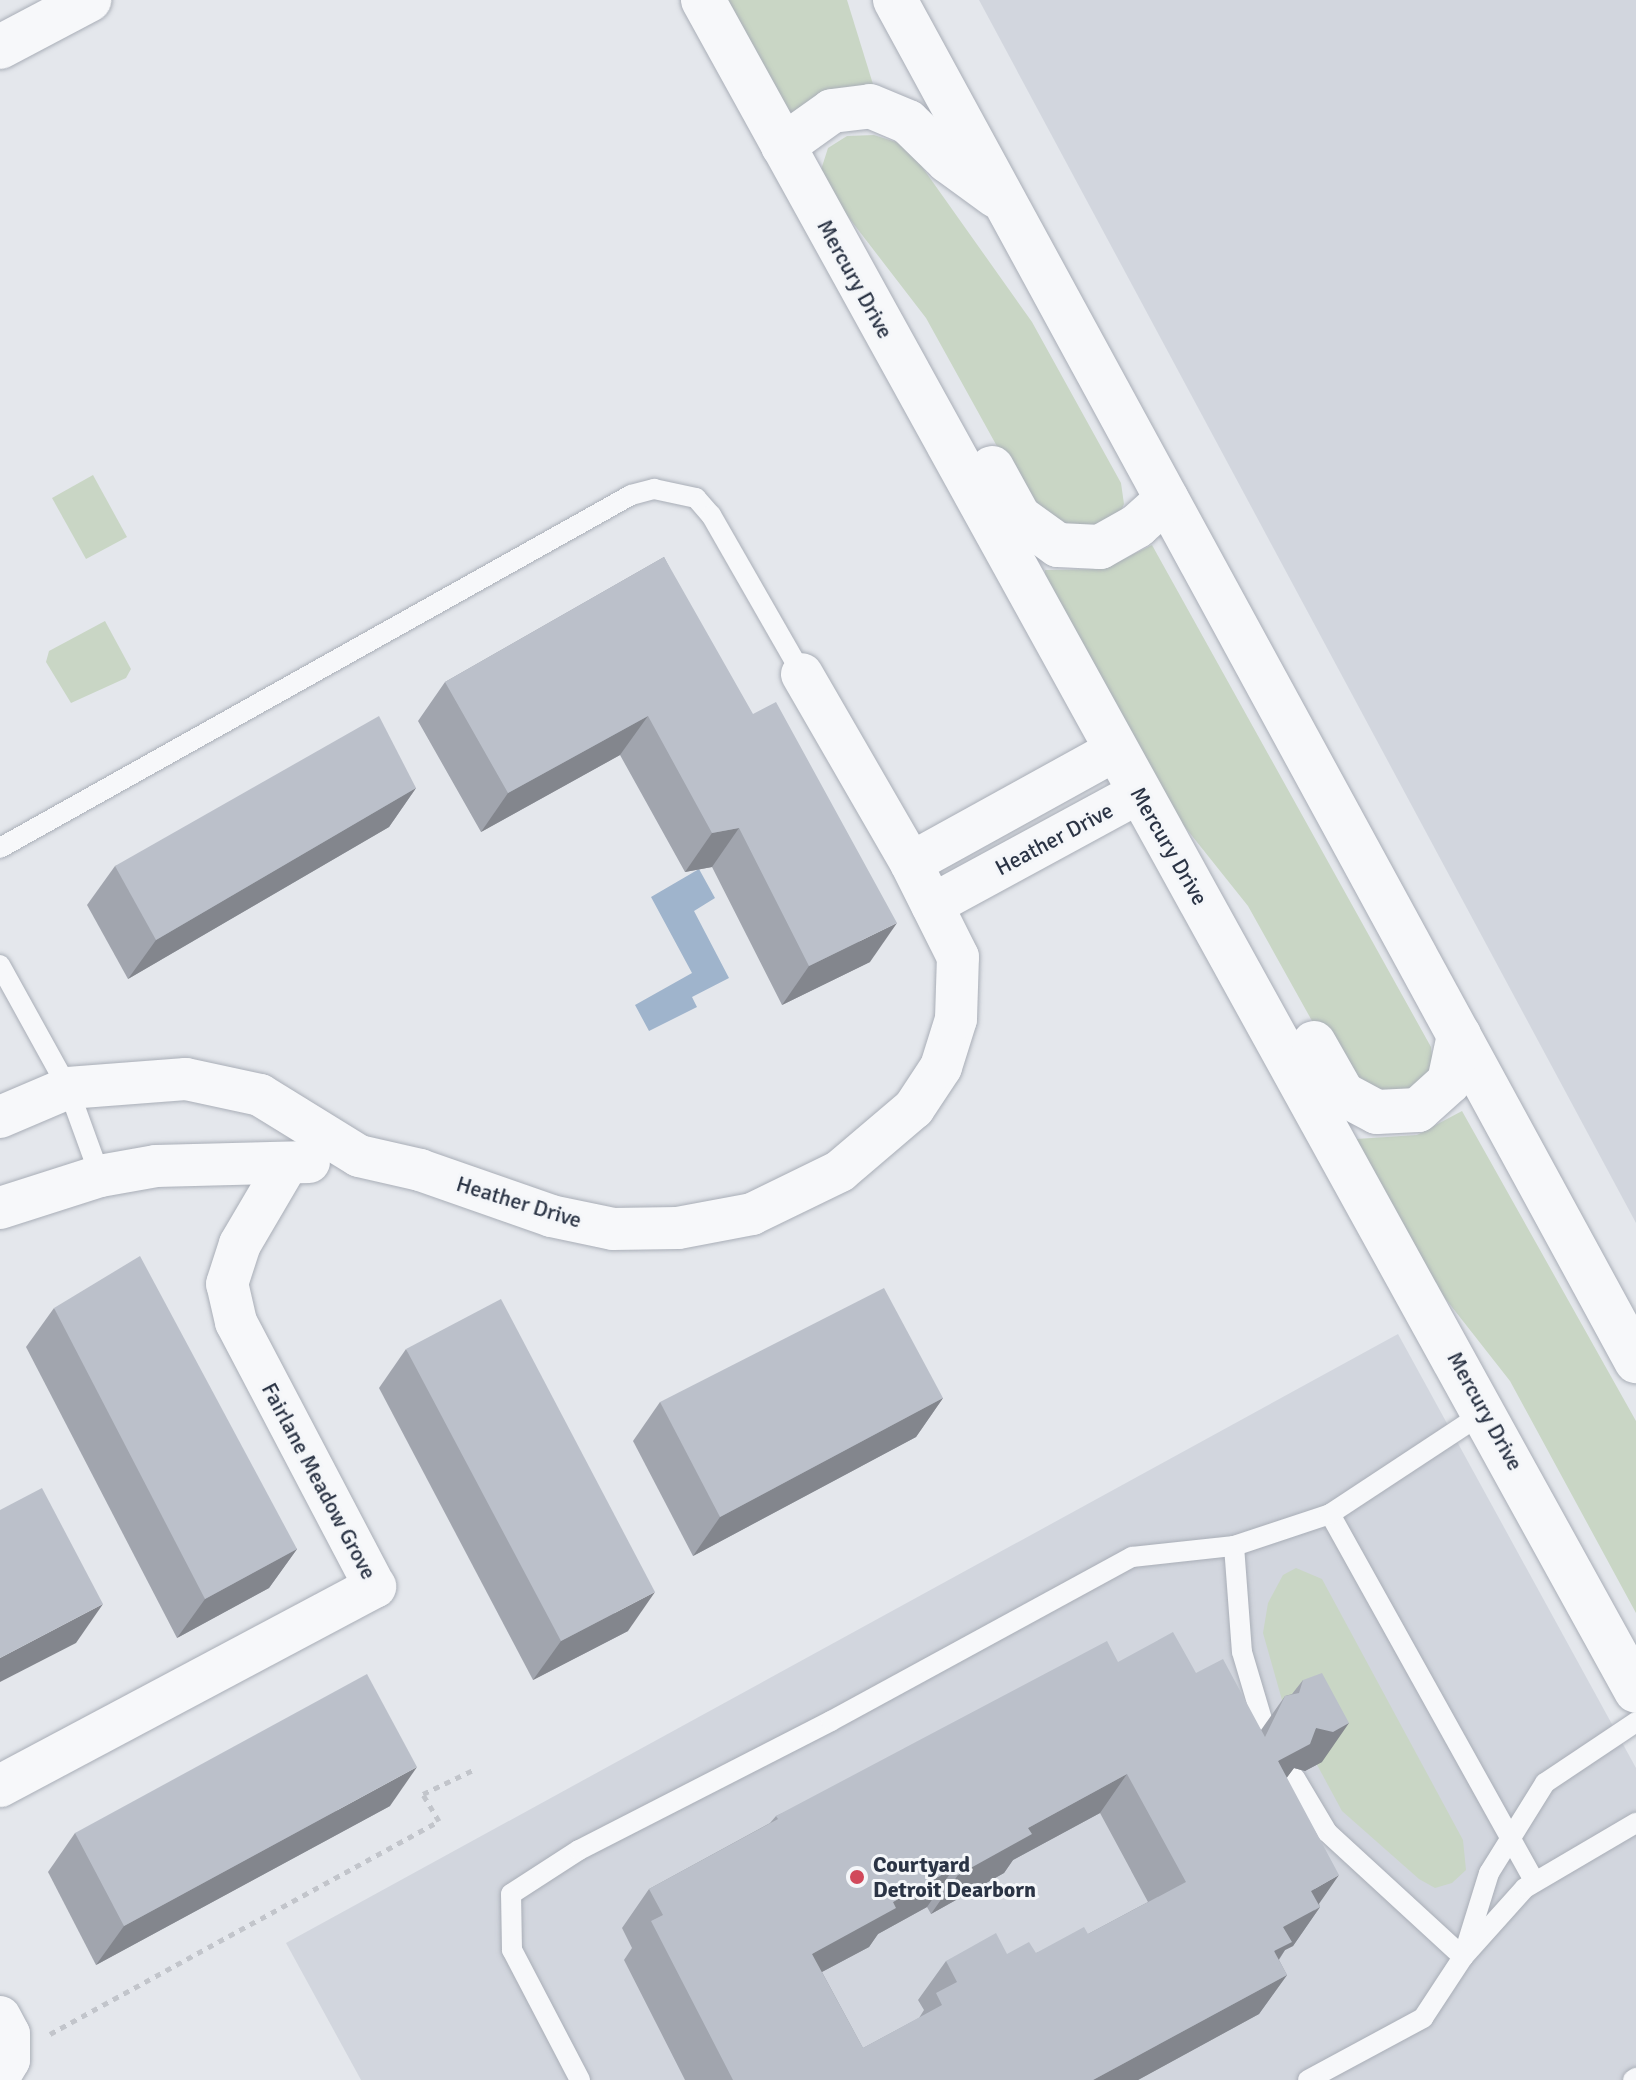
<!DOCTYPE html>
<html>
<head>
<meta charset="utf-8">
<style>
  body { margin:0 }
  #map { position:relative; width:1636px; height:2080px; overflow:hidden; background:#e4e7ec; font-family:Signika,sans-serif }
  div>[style] { position:absolute }
  .built>* { inset:0; background:#d2d6de }
  .green>* { inset:0; background:#c9d6c5 }
  .water>* { inset:0; background:#9fb4cc }
  .path>* { height:5px; margin-top:-2.5px; transform-origin:0; background:repeating-linear-gradient(90deg,#c2c5cb 0 6px,transparent 0 12px) }
  .roads { filter:drop-shadow(0 0 2px #a9aeb7) drop-shadow(0 0 2px #a9aeb7) }
  .service>* { height:20px; margin:-10px; padding:0 10px; transform-origin:10px; border-radius:10px; background:#f7f8fa }
  .minor>* { height:42px; margin:-21px; padding:0 21px; transform-origin:21px; border-radius:21px; background:#f7f8fa }
  .tertiary>* { height:44px; margin:-22px; padding:0 22px; transform-origin:22px; border-radius:22px; background:#f7f8fa }
  .wall>* { inset:0; background:#a1a5ae }
  .shaded-wall>* { inset:0; background:#83868d }
  .building>* { inset:0; background:#bbc0ca }
  .dots>* { width:22px; height:22px; translate:-50% -50%; box-sizing:border-box; border:4px solid #f4f6f9; border-radius:50% }
  span { translate:-50% -50%; white-space:nowrap; text-align:center; line-height:1.15; -webkit-text-stroke:6px #f4f6f9; paint-order:stroke }
  .street-label { font-size:22px; color:#2b3445 }
  .poi-label { font-size:22px; color:#2b3445; font-weight:700 }
  .left { translate:0 -50%; text-align:left }
</style>
</head>
<body>
<div id="map">
  <div class="built">
    <i style="clip-path:polygon(979px 0,1636px 0,1636px 1223px)"></i>
    <i style="clip-path:polygon(1398px 1334px,1636px 1768px,1636px 2080px,361px 2080px,286px 1943px)"></i>
  </div>
  <div class="green">
    <i style="clip-path:polygon(727px 0,847px 0,876px 94px,792px 117px)"></i>
    <i style="clip-path:polygon(874px 135px,899px 143px,920px 164px,1032px 322px,1121px 483px,1124px 504px,1116px 522px,1073px 537px,1029px 504px,926px 318px,836px 201px,820px 173px,828px 148px,847px 136px)"></i>
    <i style="clip-path:polygon(93px 475px,127px 537px,86px 559px,52px 498px)"></i>
    <i style="clip-path:polygon(1152px 545px,1431px 1047px,1433px 1068px,1423px 1088px,1377px 1101px,1336px 1064px,1248px 906px,1169px 807px,1045px 583px,1045px 570px,1103px 569px)"></i>
    <i style="clip-path:polygon(105px 621px,131px 669px,126px 678px,71px 703px,46px 662px,49px 651px)"></i>
    <i style="clip-path:polygon(1462px 1111px,1636px 1421px,1636px 1613px,1510px 1381px,1419px 1265px,1356px 1139px,1417px 1135px)"></i>
    <i style="clip-path:polygon(1296px 1568px,1322px 1579px,1463px 1840px,1466px 1870px,1452px 1883px,1435px 1888px,1419px 1879px,1342px 1811px,1282px 1700px,1263px 1633px,1268px 1603px,1283px 1575px)"></i>
  </div>
  <div class="water">
    <i style="clip-path:polygon(699px 869px,715px 898px,694px 911px,729px 978px,692px 997px,697px 1007px,649px 1031px,635px 1005px,692px 973px,651px 897px)"></i>
  </div>
  <div class="path">
    <i style="left:50px;top:2034px;width:443px;rotate:-28.7deg"></i>
    <i style="left:439px;top:1821px;width:31px;rotate:-121deg"></i>
    <i style="left:423px;top:1794px;width:55px;rotate:-25.6deg"></i>
  </div>
  <div class="roads">
    <div class="service">
      <i style="left:0;top:848px;width:723px;rotate:-29.22deg"></i>
      <i style="left:631px;top:495px;width:24px;rotate:-15deg"></i>
      <i style="left:654px;top:489px;width:43px;rotate:12.1deg"></i>
      <i style="left:696px;top:498px;width:23px;rotate:49deg"></i>
      <i style="left:711px;top:515px;width:183px;rotate:60.2deg"></i>
      <i style="left:0;top:965px;width:141px;rotate:61.1deg"></i>
      <i style="left:68px;top:1088px;width:94px;rotate:70deg"></i>
      <i style="left:1330px;top:1514px;width:421px;rotate:60.9deg"></i>
      <i style="left:1234px;top:1546px;width:106px;rotate:85.7deg"></i>
      <i style="left:1242px;top:1652px;width:74px;rotate:73.5deg"></i>
      <i style="left:1295px;top:1778px;width:63px;rotate:59.3deg"></i>
      <i style="left:1327px;top:1832px;width:185px;rotate:42.6deg"></i>
      <i style="left:1463px;top:1957px;width:93px;rotate:-48.1deg"></i>
      <i style="left:1525px;top:1888px;width:129px;rotate:-30.4deg"></i>
      <i style="left:580px;top:2080px;width:147px;rotate:-117.6deg"></i>
      <i style="left:512px;top:1950px;width:56px;rotate:-91deg"></i>
      <i style="left:511px;top:1894px;width:81px;rotate:-32.9deg"></i>
      <i style="left:579px;top:1850px;width:283px;rotate:-27.1deg"></i>
      <i style="left:831px;top:1721px;width:343px;rotate:-28.6deg"></i>
      <i style="left:1132px;top:1557px;width:103px;rotate:-6.2deg"></i>
      <i style="left:1234px;top:1546px;width:101px;rotate:-18.4deg"></i>
      <i style="left:1330px;top:1514px;width:187px;rotate:-33.4deg"></i>
      <i style="left:1308px;top:2080px;width:131px;rotate:-28.3deg"></i>
      <i style="left:1423px;top:2018px;width:73px;rotate:-56.7deg"></i>
      <i style="left:1463px;top:1957px;width:88px;rotate:-72.8deg"></i>
      <i style="left:1489px;top:1873px;width:106px;rotate:-58.1deg"></i>
      <i style="left:1545px;top:1783px;width:110px;rotate:-33.8deg"></i>
      <i style="left:1633px;top:2080px;width:4px;rotate:-34deg"></i>
    </div>
    <div class="minor">
      <i style="left:911px;top:863px;width:232px;rotate:-28.9deg"></i>
      <i style="left:932px;top:905px;width:234px;rotate:-28.5deg"></i>
      <i style="left:0;top:1117px;width:74px;rotate:-23.1deg"></i>
      <i style="left:68px;top:1088px;width:118px;rotate:-4.4deg"></i>
      <i style="left:186px;top:1079px;width:76px;rotate:12.2deg"></i>
      <i style="left:260px;top:1095px;width:116px;rotate:31.6deg"></i>
      <i style="left:359px;top:1156px;width:63px;rotate:12.9deg"></i>
      <i style="left:420px;top:1170px;width:139px;rotate:19.3deg"></i>
      <i style="left:551px;top:1216px;width:63px;rotate:11.8deg"></i>
      <i style="left:613px;top:1229px;width:65px;rotate:-0.9deg"></i>
      <i style="left:678px;top:1228px;width:75px;rotate:-10.7deg"></i>
      <i style="left:752px;top:1214px;width:98px;rotate:-26deg"></i>
      <i style="left:840px;top:1171px;width:97px;rotate:-40.4deg"></i>
      <i style="left:914px;top:1108px;width:49px;rotate:-56.6deg"></i>
      <i style="left:941px;top:1067px;width:50px;rotate:-72.6deg"></i>
      <i style="left:956px;top:1019px;width:62px;rotate:-88.2deg"></i>
      <i style="left:958px;top:957px;width:105px;rotate:-116.6deg"></i>
      <i style="left:911px;top:863px;width:218px;rotate:-120deg"></i>
      <i style="left:0;top:1208px;width:105px;rotate:-17.7deg"></i>
      <i style="left:100px;top:1176px;width:57px;rotate:-10.1deg"></i>
      <i style="left:156px;top:1166px;width:153px;rotate:-1.5deg"></i>
      <i style="left:0;top:1786px;width:425px;rotate:-28deg"></i>
      <i style="left:375px;top:1587px;width:299px;rotate:-117.7deg"></i>
      <i style="left:236px;top:1322px;width:39px;rotate:-103deg"></i>
      <i style="left:227px;top:1284px;width:42px;rotate:-72deg"></i>
      <i style="left:240px;top:1244px;width:93px;rotate:-59.6deg"></i>
      <i style="left:0;top:2017px;width:19px;rotate:62deg"></i>
      <i style="left:9px;top:2034px;width:26px;rotate:90deg"></i>
      <i style="left:9px;top:2060px;width:17px;rotate:121deg"></i>
    </div>
    <div class="tertiary">
      <i style="left:703px;top:0;width:1931px;rotate:61.11deg"></i>
      <i style="left:895px;top:0;width:1550px;rotate:61.43deg"></i>
      <i style="left:0;top:47px;width:101px;rotate:-27.8deg"></i>
      <i style="left:783px;top:146px;width:60px;rotate:-35.5deg"></i>
      <i style="left:832px;top:111px;width:38px;rotate:-7deg"></i>
      <i style="left:870px;top:106px;width:41px;rotate:22.8deg"></i>
      <i style="left:908px;top:122px;width:56px;rotate:44.3deg"></i>
      <i style="left:948px;top:161px;width:59px;rotate:36.1deg"></i>
      <i style="left:992px;top:468px;width:56px;rotate:61.1deg"></i>
      <i style="left:1019px;top:517px;width:48px;rotate:35.7deg"></i>
      <i style="left:1058px;top:545px;width:42px;rotate:2.7deg"></i>
      <i style="left:1100px;top:547px;width:43px;rotate:-29.6deg"></i>
      <i style="left:1137px;top:526px;width:40px;rotate:-42deg"></i>
      <i style="left:1314px;top:1043px;width:59px;rotate:60.4deg"></i>
      <i style="left:1343px;top:1094px;width:38px;rotate:28deg"></i>
      <i style="left:1377px;top:1112px;width:41px;rotate:-2.8deg"></i>
      <i style="left:1418px;top:1110px;width:42px;rotate:-42.1deg"></i>
      <i style="left:1449px;top:1082px;width:48px;rotate:-78deg"></i>
    </div>
  </div>
  <div class="wall">
    <i style="clip-path:polygon(664px 557px,870px 962px,782px 1005px,712px 867px,685px 872px,620px 755px,481px 832px,418px 721px,445px 682px)"></i>
    <i style="clip-path:polygon(416px 788px,389px 827px,128px 979px,87px 905px,115px 866px)"></i>
    <i style="clip-path:polygon(54px 1308px,297px 1549px,269px 1588px,177px 1638px,26px 1347px)"></i>
    <i style="clip-path:polygon(406px 1349px,628px 1631px,533px 1680px,379px 1388px)"></i>
    <i style="clip-path:polygon(943px 1398px,916px 1437px,693px 1556px,633px 1441px,660px 1402px)"></i>
    <i style="clip-path:polygon(evenodd,1118px 1662px,1196px 1673px,1261px 1730px,1285px 1696px,1292px 1694px,1303px 1680px,1322px 1762px,1305px 1771px,1294px 1768px,1286px 1778px,1320px 1907px,1293px 1946px,1285px 1950px,1279px 1960px,1287px 1975px,1259px 2014px,1138px 2080px,685px 2080px,624px 1960px,632px 1948px,622px 1928px,649px 1889px,770px 1823px,776px 1816px,1118px 1662px,1100px 1813px,1148px 1902px,1088px 1934px,1036px 1953px,1007px 1954px,946px 1961px,918px 2000px,924px 2010px,919px 2018px,863px 2048px,822px 1972px,869px 1947px,878px 1934px,927px 1907px,931px 1914px,1004px 1873px,1013px 1860px,1100px 1813px)"></i>
    <i style="clip-path:polygon(390px 1806px,96px 1965px,48px 1872px,75px 1833px)"></i>
  </div>
  <div class="shaded-wall">
    <i style="clip-path:polygon(648px 716px,620px 755px,481px 832px,508px 793px)"></i>
    <i style="clip-path:polygon(416px 788px,389px 827px,128px 979px,156px 940px)"></i>
    <i style="clip-path:polygon(739px 828px,712px 867px,685px 872px,712px 833px)"></i>
    <i style="clip-path:polygon(897px 923px,870px 962px,782px 1005px,809px 966px)"></i>
    <i style="clip-path:polygon(943px 1398px,916px 1437px,693px 1556px,720px 1517px)"></i>
    <i style="clip-path:polygon(297px 1549px,269px 1588px,177px 1638px,205px 1599px)"></i>
    <i style="clip-path:polygon(655px 1592px,628px 1631px,533px 1680px,561px 1641px)"></i>
    <i style="clip-path:polygon(103px 1604px,76px 1643px,0 1682px,0 1658px)"></i>
    <i style="clip-path:polygon(1349px 1723px,1322px 1762px,1305px 1771px,1294px 1768px,1283px 1783px,1278px 1761px,1316px 1728px)"></i>
    <i style="clip-path:polygon(417px 1767px,390px 1806px,96px 1965px,124px 1926px)"></i>
    <i style="clip-path:polygon(1127px 1774px,1100px 1813px,1013px 1860px,1004px 1873px,931px 1914px,958px 1875px,1028px 1828px)"></i>
    <i style="clip-path:polygon(954px 1868px,927px 1907px,878px 1934px,869px 1947px,784px 1992px,812px 1954px,893px 1902px)"></i>
    <i style="clip-path:polygon(1339px 1875px,1314px 1911px,1320px 1907px,1293px 1946px,1285px 1950px,1264px 1981px,1283px 1927px,1311px 1891px)"></i>
    <i style="clip-path:polygon(1287px 1975px,1259px 2014px,1138px 2080px,1093px 2080px)"></i>
  </div>
  <div class="building">
    <i style="clip-path:polygon(664px 557px,753px 714px,776px 702px,897px 923px,809px 966px,739px 828px,712px 833px,648px 716px,508px 793px,445px 682px)"></i>
    <i style="clip-path:polygon(379px 716px,416px 788px,156px 940px,115px 866px)"></i>
    <i style="clip-path:polygon(140px 1256px,297px 1549px,205px 1599px,54px 1308px)"></i>
    <i style="clip-path:polygon(884px 1288px,943px 1398px,720px 1517px,660px 1402px)"></i>
    <i style="clip-path:polygon(501px 1299px,655px 1592px,561px 1641px,406px 1349px)"></i>
    <i style="clip-path:polygon(42px 1488px,103px 1604px,0 1658px,0 1510px)"></i>
    <i style="clip-path:polygon(evenodd,1173px 1632px,1196px 1673px,1223px 1659px,1265px 1737px,1285px 1696px,1299px 1693px,1303px 1680px,1322px 1673px,1349px 1723px,1333px 1732px,1316px 1728px,1310px 1744px,1278px 1761px,1339px 1875px,1311px 1891px,1320px 1907px,1283px 1927px,1292px 1942px,1274px 1951px,1287px 1975px,1093px 2080px,733px 2080px,651px 1921px,663px 1915px,649px 1889px,778px 1819px,776px 1816px,1107px 1641px,1118px 1662px,1173px 1632px,1127px 1774px,1186px 1882px,1088px 1934px,1084px 1927px,1036px 1953px,1029px 1942px,1007px 1954px,996px 1933px,946px 1961px,957px 1982px,936px 1993px,942px 2005px,863px 2048px,812px 1954px,896px 1908px,893px 1902px,954px 1868px,958px 1875px,1032px 1834px,1028px 1828px,1127px 1774px)"></i>
    <i style="clip-path:polygon(367px 1674px,417px 1767px,124px 1926px,75px 1833px)"></i>
  </div>
  <div class="dots">
    <i style="left:857px;top:1877px;background:#d1495b"></i>
  </div>
  <div class="street-label">
    <span style="left:855px;top:279px;rotate:61deg">Mercury Drive</span>
    <span style="left:1054px;top:839px;rotate:-28deg">Heather Drive</span>
    <span style="left:1169px;top:846px;rotate:60deg">Mercury Drive</span>
    <span style="left:519px;top:1202px;rotate:17deg">Heather Drive</span>
    <span style="left:1485px;top:1411px;rotate:61deg">Mercury Drive</span>
    <span style="left:319px;top:1481px;rotate:62deg">Fairlane Meadow Grove</span>
  </div>
  <div class="poi-label">
    <span class="left" style="left:873px;top:1877px">Courtyard<br>Detroit Dearborn</span>
  </div>
</div>
</body>
</html>
